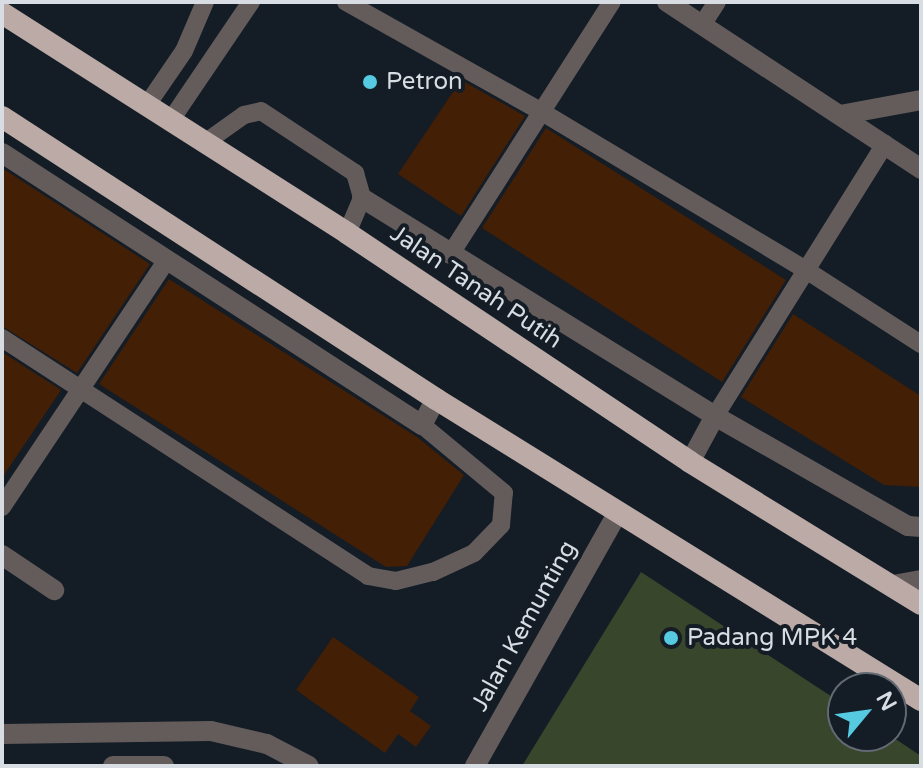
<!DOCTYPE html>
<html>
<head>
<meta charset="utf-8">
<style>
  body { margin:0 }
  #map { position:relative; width:923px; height:768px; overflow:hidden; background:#141c26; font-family:"Varela Round",sans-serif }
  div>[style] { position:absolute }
  .green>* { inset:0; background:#38462c }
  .building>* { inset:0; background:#431f05 }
  .service>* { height:18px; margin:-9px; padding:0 9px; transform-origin:9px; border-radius:9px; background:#635c5a }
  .minor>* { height:20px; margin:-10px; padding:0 10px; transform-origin:10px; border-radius:10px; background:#635c5a }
  .trunk>* { height:22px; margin:-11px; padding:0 11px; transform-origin:11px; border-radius:11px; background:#bbaaa6 }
  .dots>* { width:22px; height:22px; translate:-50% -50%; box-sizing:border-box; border:4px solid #141c26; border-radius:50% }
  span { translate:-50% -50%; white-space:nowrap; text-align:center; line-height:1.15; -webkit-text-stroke:8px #141c26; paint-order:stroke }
  .poi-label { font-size:24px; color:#d7dde3 }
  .left { translate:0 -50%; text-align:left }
  .street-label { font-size:24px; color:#d7dde3 }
  .frame { position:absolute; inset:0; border:4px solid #d7dde3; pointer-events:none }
  .north { position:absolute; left:827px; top:672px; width:80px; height:80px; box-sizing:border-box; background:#141c26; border:2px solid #626972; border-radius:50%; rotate:61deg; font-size:22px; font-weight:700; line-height:32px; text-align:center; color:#d7dde3 }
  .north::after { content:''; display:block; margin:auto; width:28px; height:36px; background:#55cae0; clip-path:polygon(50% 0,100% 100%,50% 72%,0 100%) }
</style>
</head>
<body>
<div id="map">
  <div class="green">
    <i style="clip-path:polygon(641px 572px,843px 704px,843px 736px,891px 736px,921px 756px,921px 766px,522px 766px)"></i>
  </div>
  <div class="building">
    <i style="clip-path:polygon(461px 80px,525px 116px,461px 216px,398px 174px)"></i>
    <i style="clip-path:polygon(546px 128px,786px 280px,722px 382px,482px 228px)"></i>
    <i style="clip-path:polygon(2px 168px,150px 264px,77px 373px,2px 326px)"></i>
    <i style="clip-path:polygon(169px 279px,417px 437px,464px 475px,407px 566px,386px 567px,99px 384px)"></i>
    <i style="clip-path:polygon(793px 314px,921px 396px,921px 487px,884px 485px,741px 397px)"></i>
    <i style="clip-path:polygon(2px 352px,61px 390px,2px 478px)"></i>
    <i style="clip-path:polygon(333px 637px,419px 697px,410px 711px,431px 726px,416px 747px,398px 734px,385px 753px,296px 690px)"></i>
  </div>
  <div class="service">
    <i style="left:346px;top:2px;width:225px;rotate:29.3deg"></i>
    <i style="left:542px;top:112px;width:308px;rotate:30.9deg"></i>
    <i style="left:806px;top:270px;width:137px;rotate:32.8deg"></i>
    <i style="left:702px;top:25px;width:27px;rotate:-57deg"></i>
    <i style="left:147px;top:105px;width:65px;rotate:-55.6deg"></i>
    <i style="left:184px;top:51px;width:53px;rotate:-66.8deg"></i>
    <i style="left:171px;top:120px;width:143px;rotate:-55.9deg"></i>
    <i style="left:206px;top:142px;width:47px;rotate:-35.4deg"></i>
    <i style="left:244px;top:115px;width:17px;rotate:-13deg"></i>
    <i style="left:261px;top:111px;width:113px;rotate:33.4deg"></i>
    <i style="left:355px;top:173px;width:26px;rotate:74deg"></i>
    <i style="left:362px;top:198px;width:38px;rotate:113deg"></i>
    <i style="left:450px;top:255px;width:300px;rotate:-57.4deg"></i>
    <i style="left:2px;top:338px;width:437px;rotate:33deg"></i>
    <i style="left:368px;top:576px;width:28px;rotate:10deg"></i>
    <i style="left:396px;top:581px;width:38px;rotate:-14deg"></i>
    <i style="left:433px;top:572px;width:45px;rotate:-24.9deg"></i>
    <i style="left:474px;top:553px;width:39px;rotate:-46deg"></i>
    <i style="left:501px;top:525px;width:32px;rotate:-85deg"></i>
    <i style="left:504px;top:493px;width:107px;rotate:-140.3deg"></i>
    <i style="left:715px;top:416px;width:321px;rotate:-58deg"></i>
    <i style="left:2px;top:507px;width:297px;rotate:-56.3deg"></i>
  </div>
  <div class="minor">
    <i style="left:667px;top:2px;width:304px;rotate:33.3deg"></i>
    <i style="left:840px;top:115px;width:82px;rotate:-10.5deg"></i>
    <i style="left:2px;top:153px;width:500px;rotate:32.93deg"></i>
    <i style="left:422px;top:425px;width:30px;rotate:-62deg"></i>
    <i style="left:362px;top:198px;width:415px;rotate:31.7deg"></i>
    <i style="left:715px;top:416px;width:222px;rotate:29.7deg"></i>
    <i style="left:908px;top:526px;width:13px;rotate:4deg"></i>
    <i style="left:690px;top:462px;width:52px;rotate:-61.5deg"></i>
    <i style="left:2px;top:555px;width:63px;rotate:33.9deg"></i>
    <i style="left:893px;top:585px;width:28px;rotate:-10deg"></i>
    <i style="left:2px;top:734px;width:209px;rotate:-0.8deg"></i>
    <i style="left:211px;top:731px;width:57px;rotate:13.1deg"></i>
    <i style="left:267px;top:744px;width:47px;rotate:27.6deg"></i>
    <i style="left:113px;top:766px;width:51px"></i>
    <i style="left:475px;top:766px;width:291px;rotate:-60.6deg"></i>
  </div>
  <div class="trunk">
    <i style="left:2px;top:13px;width:409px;rotate:32.5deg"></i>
    <i style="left:347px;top:233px;width:412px;rotate:33.7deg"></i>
    <i style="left:690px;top:462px;width:271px;rotate:31.6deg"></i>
    <i style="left:2px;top:117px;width:518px;rotate:33.01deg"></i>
    <i style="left:436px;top:399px;width:571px;rotate:31.82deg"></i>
  </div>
  <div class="dots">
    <i style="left:370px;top:82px;background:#55cae0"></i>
    <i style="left:671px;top:638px;background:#55cae0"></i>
  </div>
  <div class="poi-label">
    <span class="left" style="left:386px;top:82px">Petron</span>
    <span class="left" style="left:687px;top:638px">Padang MPK 4</span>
  </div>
  <div class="street-label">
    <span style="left:476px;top:287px;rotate:34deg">Jalan Tanah Putih</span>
    <span style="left:524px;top:626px;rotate:-61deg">Jalan Kemunting</span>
  </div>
  <div class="frame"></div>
  <div class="north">N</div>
</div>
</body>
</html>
